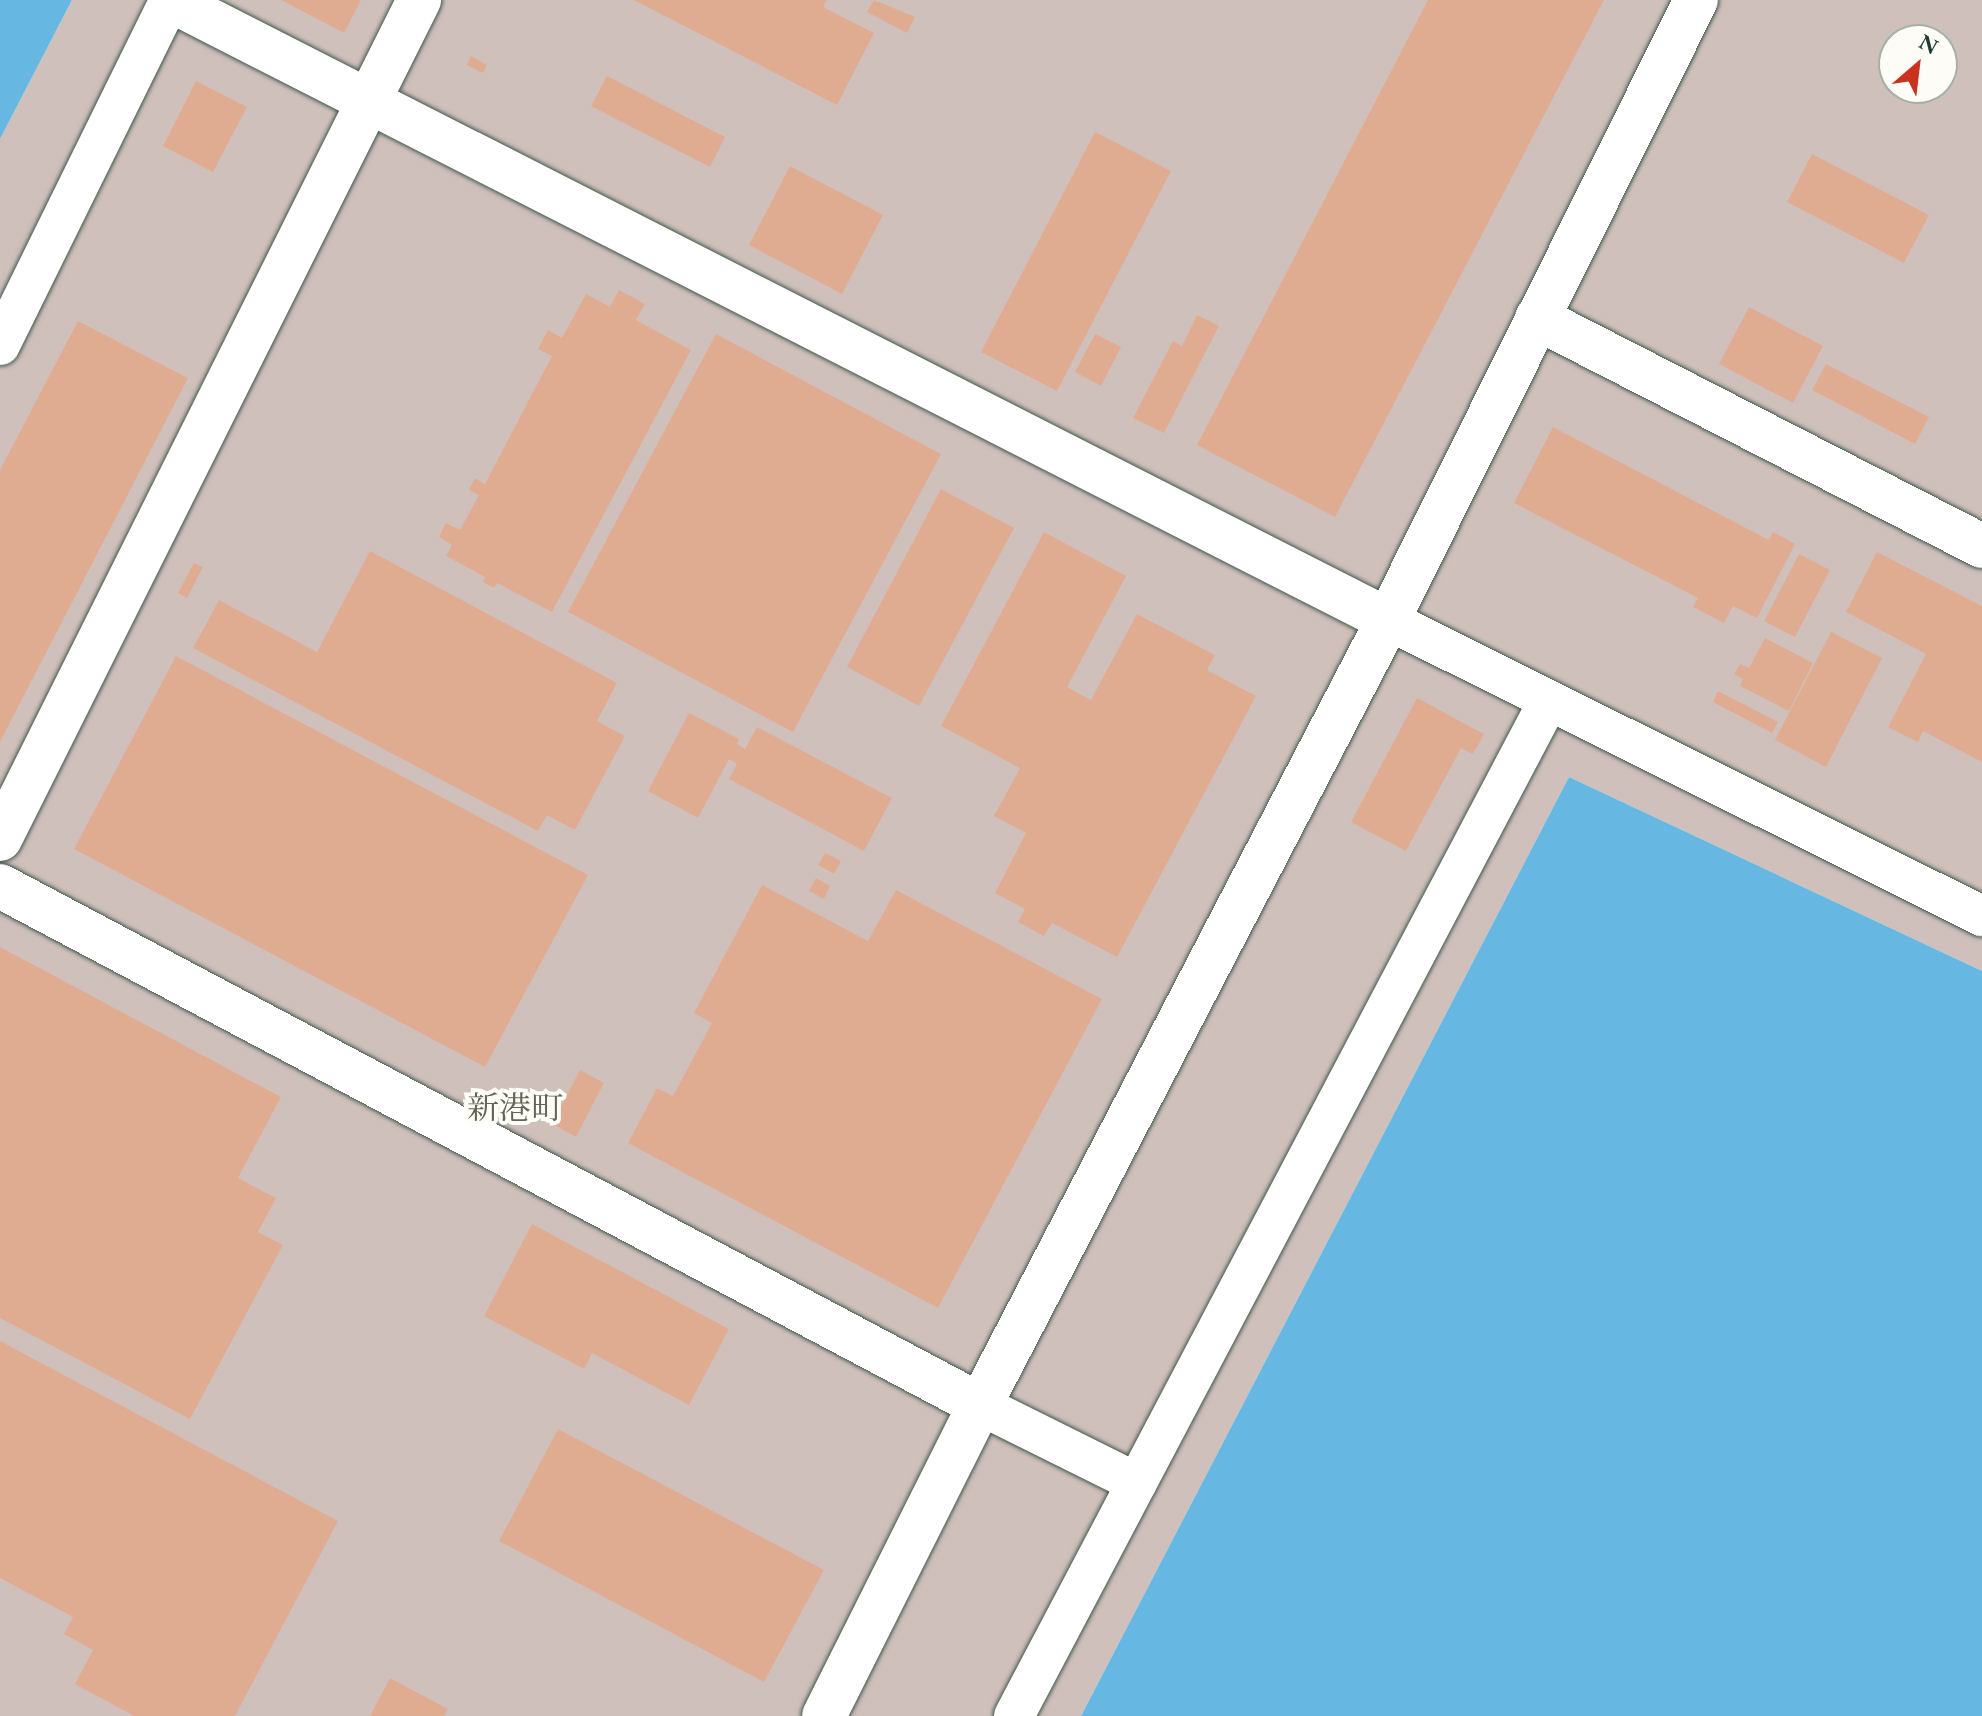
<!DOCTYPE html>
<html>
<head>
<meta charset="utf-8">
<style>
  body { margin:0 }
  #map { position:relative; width:1982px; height:1716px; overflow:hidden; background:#f7eedc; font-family:"EB Garamond","Noto Serif JP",serif }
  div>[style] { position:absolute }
  .industrial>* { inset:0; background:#d0c0bc }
  .water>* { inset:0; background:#66b8e2 }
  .building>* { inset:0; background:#e0ac91 }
  .roads { filter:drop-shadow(0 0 2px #3f584d) drop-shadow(0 0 2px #3f584d) }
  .minor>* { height:40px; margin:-20px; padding:0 20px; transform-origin:20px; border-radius:20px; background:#fff }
  .tertiary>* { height:44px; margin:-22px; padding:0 22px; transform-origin:22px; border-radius:22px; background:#fff }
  span { translate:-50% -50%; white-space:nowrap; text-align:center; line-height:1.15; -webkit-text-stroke:8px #fdfcf7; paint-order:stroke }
  .quarter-label { font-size:32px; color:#636455 }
  .north { position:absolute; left:1878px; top:24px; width:80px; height:80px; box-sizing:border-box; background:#fdfcf7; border:2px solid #a4b0a9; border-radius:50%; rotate:28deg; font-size:22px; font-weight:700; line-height:32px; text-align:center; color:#1f3d34 }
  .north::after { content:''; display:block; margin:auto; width:28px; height:36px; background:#c8321e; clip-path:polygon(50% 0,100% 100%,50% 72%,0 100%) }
</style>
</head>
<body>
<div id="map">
  <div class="industrial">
    <i style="clip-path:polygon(evenodd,72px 0,1982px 0,1982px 971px,1569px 777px,1081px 1716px,0 1716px,0 139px,72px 0,1894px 40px,1942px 40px,1942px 88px,1894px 88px,1894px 40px)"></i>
  </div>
  <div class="water">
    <i style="clip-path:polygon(0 0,72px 0,0 139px)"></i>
    <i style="clip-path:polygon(1569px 777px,1982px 971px,1982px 1716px,1081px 1716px)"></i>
  </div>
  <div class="building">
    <i style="clip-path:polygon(281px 0,361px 0,344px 33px)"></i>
    <i style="clip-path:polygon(634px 0,827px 0,823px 7px,874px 33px,837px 105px)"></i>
    <i style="clip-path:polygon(874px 0,915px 17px,907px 33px,867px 12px)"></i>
    <i style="clip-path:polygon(1428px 0,1604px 0,1335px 517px,1197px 445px)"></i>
    <i style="clip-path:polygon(471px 56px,487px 65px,483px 73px,467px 65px)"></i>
    <i style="clip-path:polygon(607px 76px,725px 137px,710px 167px,591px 106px)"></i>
    <i style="clip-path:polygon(196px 81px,247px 107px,213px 172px,163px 146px)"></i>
    <i style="clip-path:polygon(1095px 132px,1171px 171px,1057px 391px,981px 352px)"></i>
    <i style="clip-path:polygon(1812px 154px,1929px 215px,1904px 263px,1787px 202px)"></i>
    <i style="clip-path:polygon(790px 166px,883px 215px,842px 294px,749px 245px)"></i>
    <i style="clip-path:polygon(619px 290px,645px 304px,636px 320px,691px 350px,552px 612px,497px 583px,494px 588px,483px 582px,485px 577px,446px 556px,452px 545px,439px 537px,446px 523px,460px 530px,479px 495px,469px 490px,475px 478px,485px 484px,552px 356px,538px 349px,548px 330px,562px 338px,586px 294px,610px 307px)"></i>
    <i style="clip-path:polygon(1749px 307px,1823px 346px,1793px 403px,1719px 364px)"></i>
    <i style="clip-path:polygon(1197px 315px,1219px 326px,1164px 433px,1133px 418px,1173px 341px,1182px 346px)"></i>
    <i style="clip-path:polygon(78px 321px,188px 378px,0 742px,0 470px)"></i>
    <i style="clip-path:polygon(716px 334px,941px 454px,793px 732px,568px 612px)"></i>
    <i style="clip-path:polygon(1095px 334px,1121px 347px,1101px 386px,1075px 372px)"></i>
    <i style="clip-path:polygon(1826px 364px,1929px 417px,1915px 444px,1812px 390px)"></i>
    <i style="clip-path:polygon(1553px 427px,1769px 540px,1773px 532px,1795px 544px,1757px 618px,1733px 606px,1724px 623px,1693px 607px,1698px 598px,1514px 503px)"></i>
    <i style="clip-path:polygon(941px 489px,1014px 528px,919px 706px,847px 667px)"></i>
    <i style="clip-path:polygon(1044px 532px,1126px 576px,1067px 687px,1091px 700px,1137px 614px,1215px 655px,1207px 670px,1256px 696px,1117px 957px,1052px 923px,1044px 936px,1018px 922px,1025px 909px,995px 893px,1026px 833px,994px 816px,1020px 768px,941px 726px)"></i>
    <i style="clip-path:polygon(370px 551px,617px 683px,597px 721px,625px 736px,575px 830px,547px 815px,538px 831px,193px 648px,219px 600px,317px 652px)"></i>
    <i style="clip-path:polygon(1877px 552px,1982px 606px,1982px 762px,1923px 731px,1918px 742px,1888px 727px,1926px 654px,1846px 612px)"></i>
    <i style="clip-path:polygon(1799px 554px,1830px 570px,1795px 637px,1764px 621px)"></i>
    <i style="clip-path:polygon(194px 563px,203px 567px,187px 598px,178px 593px)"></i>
    <i style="clip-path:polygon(1831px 632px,1882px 658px,1826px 767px,1775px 740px)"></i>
    <i style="clip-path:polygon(1765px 638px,1813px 663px,1789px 711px,1740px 686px,1743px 679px,1734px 674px,1740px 664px,1749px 668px)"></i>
    <i style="clip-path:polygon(176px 656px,588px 875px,485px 1067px,74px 849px)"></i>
    <i style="clip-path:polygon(1718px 691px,1778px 722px,1772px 733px,1713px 702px)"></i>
    <i style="clip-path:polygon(1417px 698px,1484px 734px,1473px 754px,1461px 748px,1406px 851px,1351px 822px)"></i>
    <i style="clip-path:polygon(689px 713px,739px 739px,737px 744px,745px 749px,757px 727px,892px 798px,864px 851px,729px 779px,737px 764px,729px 759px,698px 818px,648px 791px)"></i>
    <i style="clip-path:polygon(825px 853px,841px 861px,834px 874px,818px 865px)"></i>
    <i style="clip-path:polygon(816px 878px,830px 886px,824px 899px,809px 891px)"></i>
    <i style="clip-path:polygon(762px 885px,868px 941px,896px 890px,1102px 999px,938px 1308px,628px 1143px,657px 1088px,673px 1096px,712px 1023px,694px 1013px)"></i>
    <i style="clip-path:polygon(0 947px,281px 1097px,238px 1178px,276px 1198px,258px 1232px,283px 1245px,190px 1419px,0 1318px)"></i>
    <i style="clip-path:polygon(580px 1070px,604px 1083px,576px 1137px,552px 1124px)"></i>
    <i style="clip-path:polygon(532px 1224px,729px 1329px,689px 1405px,592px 1353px,584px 1369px,484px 1316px)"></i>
    <i style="clip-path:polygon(0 1341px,338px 1521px,235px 1716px,134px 1716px,75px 1684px,93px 1650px,64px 1634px,73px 1617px,0 1578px)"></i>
    <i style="clip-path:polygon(558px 1429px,824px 1570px,764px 1682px,499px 1541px)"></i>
    <i style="clip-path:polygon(390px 1678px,448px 1709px,444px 1716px,370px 1716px)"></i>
  </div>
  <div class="roads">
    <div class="minor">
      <i style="left:0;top:345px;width:385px;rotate:-63.8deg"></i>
      <i style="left:1388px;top:620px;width:664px;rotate:26.49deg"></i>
      <i style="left:980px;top:1405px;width:175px;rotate:26.4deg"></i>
      <i style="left:1014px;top:1716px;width:1148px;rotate:-62.23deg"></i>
    </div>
    <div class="tertiary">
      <i style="left:170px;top:0;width:1367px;rotate:26.98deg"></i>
      <i style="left:1537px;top:318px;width:500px;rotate:27.13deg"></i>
      <i style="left:0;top:839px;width:938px;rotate:-63.46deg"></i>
      <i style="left:0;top:886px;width:1109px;rotate:27.91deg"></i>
      <i style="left:824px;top:1716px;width:348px;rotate:-63.4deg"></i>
      <i style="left:980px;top:1405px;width:885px;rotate:-62.54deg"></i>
      <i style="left:1388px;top:620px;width:692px;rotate:-63.58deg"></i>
    </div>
  </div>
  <div class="quarter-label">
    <span style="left:515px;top:1108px">新港町</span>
  </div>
  <div class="north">N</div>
</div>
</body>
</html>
